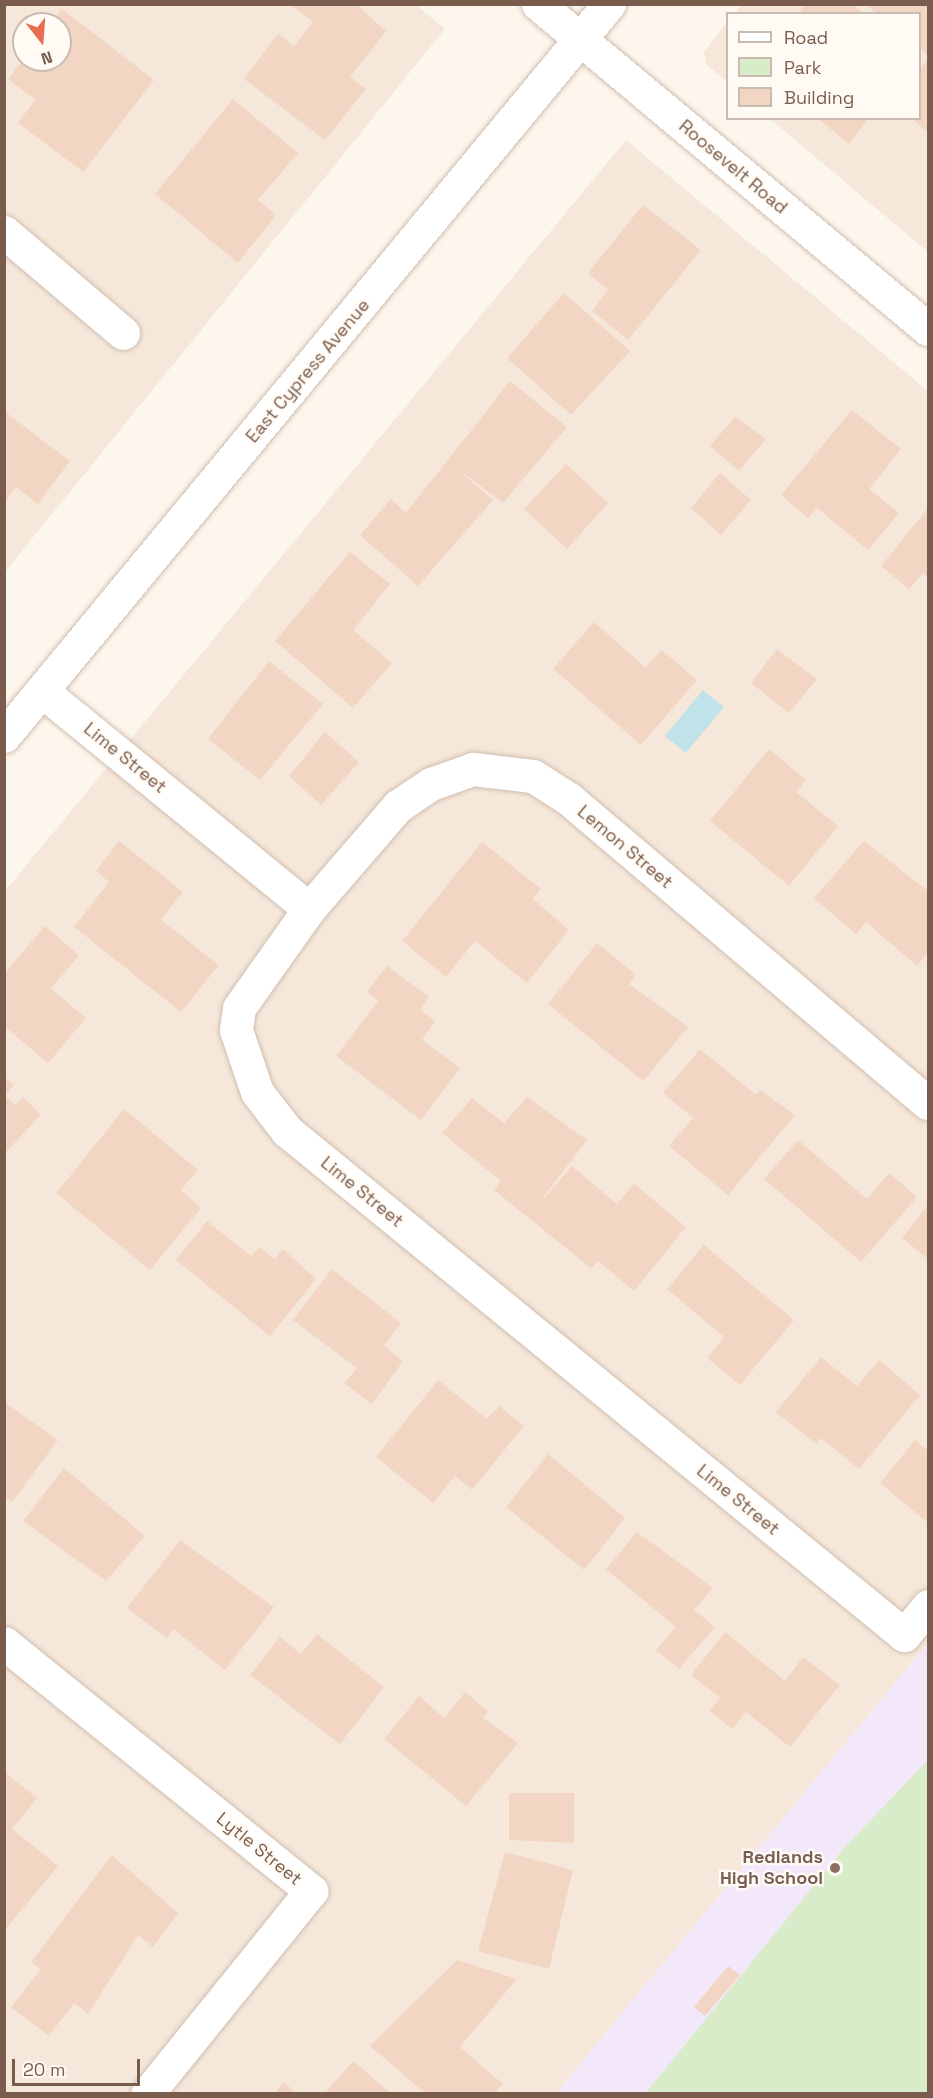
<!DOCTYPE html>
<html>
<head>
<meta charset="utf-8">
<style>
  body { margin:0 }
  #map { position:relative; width:933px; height:2098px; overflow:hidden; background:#fdf6ec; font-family:"Space Grotesk",sans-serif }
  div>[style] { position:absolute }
  .residential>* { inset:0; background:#f5e8da }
  .education>* { inset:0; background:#f3e8fa }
  .green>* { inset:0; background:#d8ecc9 }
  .water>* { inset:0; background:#bfe3e8 }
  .building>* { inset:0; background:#f3d5c3 }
  .roads { filter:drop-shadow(0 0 2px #d1beb0) drop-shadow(0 0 2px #d1beb0) }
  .street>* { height:33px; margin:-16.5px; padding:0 16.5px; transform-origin:16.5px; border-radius:16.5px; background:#fff }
  .secondary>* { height:33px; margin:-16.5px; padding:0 16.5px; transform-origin:16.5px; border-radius:16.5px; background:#fff }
  .dots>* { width:16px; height:16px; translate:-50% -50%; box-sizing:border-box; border:3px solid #fffaf3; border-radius:50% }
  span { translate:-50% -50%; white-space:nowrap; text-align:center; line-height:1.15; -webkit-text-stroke:4.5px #fffaf3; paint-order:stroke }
  .street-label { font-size:18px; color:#7a5c4d }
  .education-label { font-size:18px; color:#785e54; font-weight:700 }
  .right { translate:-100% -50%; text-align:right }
  .frame { position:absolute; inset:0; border:6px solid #7a5c4d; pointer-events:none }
  .legend { position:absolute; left:726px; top:12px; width:195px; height:108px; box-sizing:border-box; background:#fffaf3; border:2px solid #cabbb1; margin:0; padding:8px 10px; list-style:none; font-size:18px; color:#7a5c4d }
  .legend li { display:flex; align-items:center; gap:12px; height:30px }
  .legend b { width:30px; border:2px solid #cabbb1 }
  .north { position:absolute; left:12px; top:12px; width:60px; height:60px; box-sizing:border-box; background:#fffaf3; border:2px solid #cabbb1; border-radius:50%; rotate:163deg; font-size:16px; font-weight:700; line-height:24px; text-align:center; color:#7a5c4d }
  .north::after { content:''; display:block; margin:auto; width:21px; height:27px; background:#e76f51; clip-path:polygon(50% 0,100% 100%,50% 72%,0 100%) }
  .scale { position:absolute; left:12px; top:2059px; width:128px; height:27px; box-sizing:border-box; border:3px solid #7a5c4d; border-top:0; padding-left:8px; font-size:18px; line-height:21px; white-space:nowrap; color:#7a5c4d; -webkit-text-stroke:4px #fffaf3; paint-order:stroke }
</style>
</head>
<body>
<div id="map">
  <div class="residential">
    <i style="clip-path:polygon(742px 4px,928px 5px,928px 252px,770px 119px,920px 118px,920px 14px,735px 14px)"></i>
    <i style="clip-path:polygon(evenodd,5px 5px,416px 5px,445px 29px,5px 572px,5px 5px,24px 24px,60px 24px,60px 60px,24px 60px,24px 24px)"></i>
    <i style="clip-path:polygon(727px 22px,727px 82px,706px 64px,704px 52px)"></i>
    <i style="clip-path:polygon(626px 140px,928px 391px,928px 1643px,556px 2093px,5px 2094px,5px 891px)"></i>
  </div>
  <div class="education">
    <i style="clip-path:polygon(928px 1643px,928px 2093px,556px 2093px)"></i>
  </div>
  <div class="green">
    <i style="clip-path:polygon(928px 1760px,928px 2093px,645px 2094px,845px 1847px)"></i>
  </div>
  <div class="water">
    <i style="clip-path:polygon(703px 690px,724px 707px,686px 753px,665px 736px)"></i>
  </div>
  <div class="building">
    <i style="clip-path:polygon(290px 4px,356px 4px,386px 31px,350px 77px,366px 89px,325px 140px,244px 79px,278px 34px,294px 46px,313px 22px)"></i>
    <i style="clip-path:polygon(805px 4px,852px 4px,864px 14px,798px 14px)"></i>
    <i style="clip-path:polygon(866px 4px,928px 4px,928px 55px,920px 48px,920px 14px,877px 14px)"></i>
    <i style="clip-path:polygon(62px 9px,154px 80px,83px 172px,18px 123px,35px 100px,8px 79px,23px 60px,60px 60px,60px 24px,50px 24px)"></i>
    <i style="clip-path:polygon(928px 59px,928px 129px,926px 131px,911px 118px,920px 118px,920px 69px)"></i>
    <i style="clip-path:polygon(233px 99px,298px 153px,258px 200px,276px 215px,238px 263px,155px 194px)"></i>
    <i style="clip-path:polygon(817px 118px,869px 118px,849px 144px)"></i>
    <i style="clip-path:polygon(643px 205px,701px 250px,628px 340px,592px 311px,608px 290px,588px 273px)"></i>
    <i style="clip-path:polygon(564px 293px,630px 351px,571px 415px,507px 358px)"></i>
    <i style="clip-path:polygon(510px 381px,567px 427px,503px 503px,455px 467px,493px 500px,418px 586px,360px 535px,391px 499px,406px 513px)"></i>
    <i style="clip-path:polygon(852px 410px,901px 449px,869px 489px,899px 513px,868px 550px,817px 508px,808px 518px,781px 495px)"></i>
    <i style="clip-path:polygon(4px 411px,70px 461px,38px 504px,16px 487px,4px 503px)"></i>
    <i style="clip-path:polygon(735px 417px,766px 439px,739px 471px,710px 446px)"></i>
    <i style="clip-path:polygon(566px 464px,608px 503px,567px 549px,524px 509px)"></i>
    <i style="clip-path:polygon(720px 473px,751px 500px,721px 535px,691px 508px)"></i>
    <i style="clip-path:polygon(928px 508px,928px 578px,923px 573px,909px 589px,881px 566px)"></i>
    <i style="clip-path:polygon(350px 552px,390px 584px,353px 630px,392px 663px,353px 708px,275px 641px)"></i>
    <i style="clip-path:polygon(594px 622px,645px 667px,662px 650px,697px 680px,641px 745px,553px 669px)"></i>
    <i style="clip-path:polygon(777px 649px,817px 679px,789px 713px,751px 683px)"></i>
    <i style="clip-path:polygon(269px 661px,323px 704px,260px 780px,208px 739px)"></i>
    <i style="clip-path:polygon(325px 732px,359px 762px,321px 805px,289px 776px)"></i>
    <i style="clip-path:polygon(769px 749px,806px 780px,796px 792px,838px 826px,789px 886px,710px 821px)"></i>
    <i style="clip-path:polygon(119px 841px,183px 892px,161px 920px,219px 965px,181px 1012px,74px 927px,109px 882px,96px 871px)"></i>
    <i style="clip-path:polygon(864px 841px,928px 891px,928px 952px,917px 966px,866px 922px,856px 934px,814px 898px)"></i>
    <i style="clip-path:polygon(482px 842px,541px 889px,533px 899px,569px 930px,527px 983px,475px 941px,446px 977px,402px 941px)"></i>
    <i style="clip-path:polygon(45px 926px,79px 955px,51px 989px,86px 1018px,48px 1063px,4px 1026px,4px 974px)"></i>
    <i style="clip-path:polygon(597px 943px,636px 975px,629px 984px,688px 1027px,643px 1081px,548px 1004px)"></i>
    <i style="clip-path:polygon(387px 966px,429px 997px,420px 1009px,435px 1021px,422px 1040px,460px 1068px,421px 1120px,336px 1056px,378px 1001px,367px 992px)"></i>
    <i style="clip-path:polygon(700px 1049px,756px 1095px,760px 1090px,795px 1115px,728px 1195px,669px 1146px,693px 1118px,663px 1093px)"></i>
    <i style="clip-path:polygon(4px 1077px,14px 1085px,5px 1096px,15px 1105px,23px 1097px,41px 1115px,4px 1154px)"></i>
    <i style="clip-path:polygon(527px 1097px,587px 1140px,536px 1207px,572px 1166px,617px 1204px,634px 1184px,686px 1227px,634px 1291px,598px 1261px,591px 1268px,494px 1190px,501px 1181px,442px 1133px,472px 1098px,504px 1123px)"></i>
    <i style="clip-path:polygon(124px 1109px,198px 1170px,181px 1190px,201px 1208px,150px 1270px,56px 1193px)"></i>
    <i style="clip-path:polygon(798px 1140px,867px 1199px,889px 1173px,917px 1197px,861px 1262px,764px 1179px)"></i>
    <i style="clip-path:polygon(928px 1205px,928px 1259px,902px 1238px)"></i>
    <i style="clip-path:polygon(207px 1221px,251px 1256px,259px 1247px,275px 1259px,283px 1249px,316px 1279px,270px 1336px,176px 1260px)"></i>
    <i style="clip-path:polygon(704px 1245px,794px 1320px,740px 1385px,707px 1358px,724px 1337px,667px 1289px)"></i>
    <i style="clip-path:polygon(332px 1269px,401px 1323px,384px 1346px,403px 1361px,372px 1404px,344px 1383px,357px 1368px,293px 1320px)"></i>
    <i style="clip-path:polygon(821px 1357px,857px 1386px,879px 1360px,920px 1395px,859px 1469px,821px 1438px,816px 1444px,776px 1412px)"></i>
    <i style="clip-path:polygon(438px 1380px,487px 1419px,499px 1406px,524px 1426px,472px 1490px,455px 1476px,433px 1503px,376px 1457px)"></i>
    <i style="clip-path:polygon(4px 1402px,58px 1440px,12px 1502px,4px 1496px)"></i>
    <i style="clip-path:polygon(915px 1440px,928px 1451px,928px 1523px,880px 1483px)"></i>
    <i style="clip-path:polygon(548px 1454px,625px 1518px,584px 1570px,506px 1507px)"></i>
    <i style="clip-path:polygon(64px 1468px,145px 1536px,106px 1581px,23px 1521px)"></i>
    <i style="clip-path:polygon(637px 1532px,713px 1588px,694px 1610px,715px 1627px,679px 1669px,656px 1650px,676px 1627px,606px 1569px)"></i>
    <i style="clip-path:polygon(180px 1540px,274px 1607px,225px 1670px,173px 1629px,167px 1638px,127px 1608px)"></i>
    <i style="clip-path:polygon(725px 1632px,785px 1681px,803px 1657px,840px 1685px,790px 1747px,746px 1712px,732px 1729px,710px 1711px,720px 1698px,691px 1675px)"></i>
    <i style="clip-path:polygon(317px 1634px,384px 1687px,340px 1744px,250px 1675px,280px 1637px,301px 1654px)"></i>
    <i style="clip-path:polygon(465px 1692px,488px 1711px,483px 1718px,518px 1743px,466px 1806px,384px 1739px,419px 1696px,444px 1718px)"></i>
    <i style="clip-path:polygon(4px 1772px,37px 1798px,12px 1829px,58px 1866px,4px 1931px)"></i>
    <i style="clip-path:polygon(509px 1793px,574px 1793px,574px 1843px,509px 1840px)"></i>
    <i style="clip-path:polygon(505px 1852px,573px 1870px,549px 1969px,478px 1951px)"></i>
    <i style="clip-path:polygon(112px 1855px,178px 1913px,153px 1947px,138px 1935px,88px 2014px,74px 2003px,49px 2036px,11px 2007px,41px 1969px,31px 1962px)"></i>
    <i style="clip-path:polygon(457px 1960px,517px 1979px,460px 2047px,503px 2084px,494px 2094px,426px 2094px,370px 2046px)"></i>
    <i style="clip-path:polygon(728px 1966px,740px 1975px,705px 2016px,694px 2007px)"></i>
    <i style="clip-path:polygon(353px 2061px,392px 2094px,324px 2094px)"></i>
    <i style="clip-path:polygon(284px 2082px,297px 2094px,274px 2094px)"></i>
  </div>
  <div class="roads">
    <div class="street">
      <i style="left:538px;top:4px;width:508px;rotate:39.81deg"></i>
      <i style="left:4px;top:232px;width:156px;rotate:40.3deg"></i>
      <i style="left:42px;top:691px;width:345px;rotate:39.2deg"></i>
      <i style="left:309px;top:909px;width:121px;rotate:125.3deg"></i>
      <i style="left:239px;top:1008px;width:22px;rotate:98deg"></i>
      <i style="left:236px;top:1030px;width:65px;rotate:71.3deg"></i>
      <i style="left:257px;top:1092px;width:49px;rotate:52.4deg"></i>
      <i style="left:287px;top:1131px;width:797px;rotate:39.24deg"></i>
      <i style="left:904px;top:1635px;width:38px;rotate:-50deg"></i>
      <i style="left:309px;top:909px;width:136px;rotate:-49.2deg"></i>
      <i style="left:398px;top:806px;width:40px;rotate:-34deg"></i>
      <i style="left:431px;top:784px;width:45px;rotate:-19.7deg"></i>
      <i style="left:473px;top:769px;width:60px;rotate:6.7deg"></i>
      <i style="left:533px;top:776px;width:43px;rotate:32.6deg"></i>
      <i style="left:569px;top:799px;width:470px;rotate:40.3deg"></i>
      <i style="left:4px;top:1643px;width:395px;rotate:38.9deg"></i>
      <i style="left:311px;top:1891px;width:261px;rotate:128.9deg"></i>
    </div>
    <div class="secondary">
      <i style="left:4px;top:736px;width:950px;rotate:-50.43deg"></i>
    </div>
  </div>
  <div class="dots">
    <i style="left:835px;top:1868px;background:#8d6e63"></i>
  </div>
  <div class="street-label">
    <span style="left:733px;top:167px;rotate:40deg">Roosevelt Road</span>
    <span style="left:308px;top:371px;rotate:-50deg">East Cypress Avenue</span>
    <span style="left:125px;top:758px;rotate:39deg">Lime Street</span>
    <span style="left:625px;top:847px;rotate:40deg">Lemon Street</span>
    <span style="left:362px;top:1192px;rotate:39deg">Lime Street</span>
    <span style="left:738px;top:1500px;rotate:39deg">Lime Street</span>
    <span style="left:259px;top:1849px;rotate:39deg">Lytle Street</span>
  </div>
  <div class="education-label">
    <span class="right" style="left:823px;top:1868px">Redlands<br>High School</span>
  </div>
  <div class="frame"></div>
  <ul class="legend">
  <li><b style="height:8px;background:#fff"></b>Road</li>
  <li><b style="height:16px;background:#d8ecc9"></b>Park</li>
  <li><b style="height:16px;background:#f3d5c3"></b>Building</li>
  </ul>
  <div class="north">N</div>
  <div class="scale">20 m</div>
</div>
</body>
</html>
